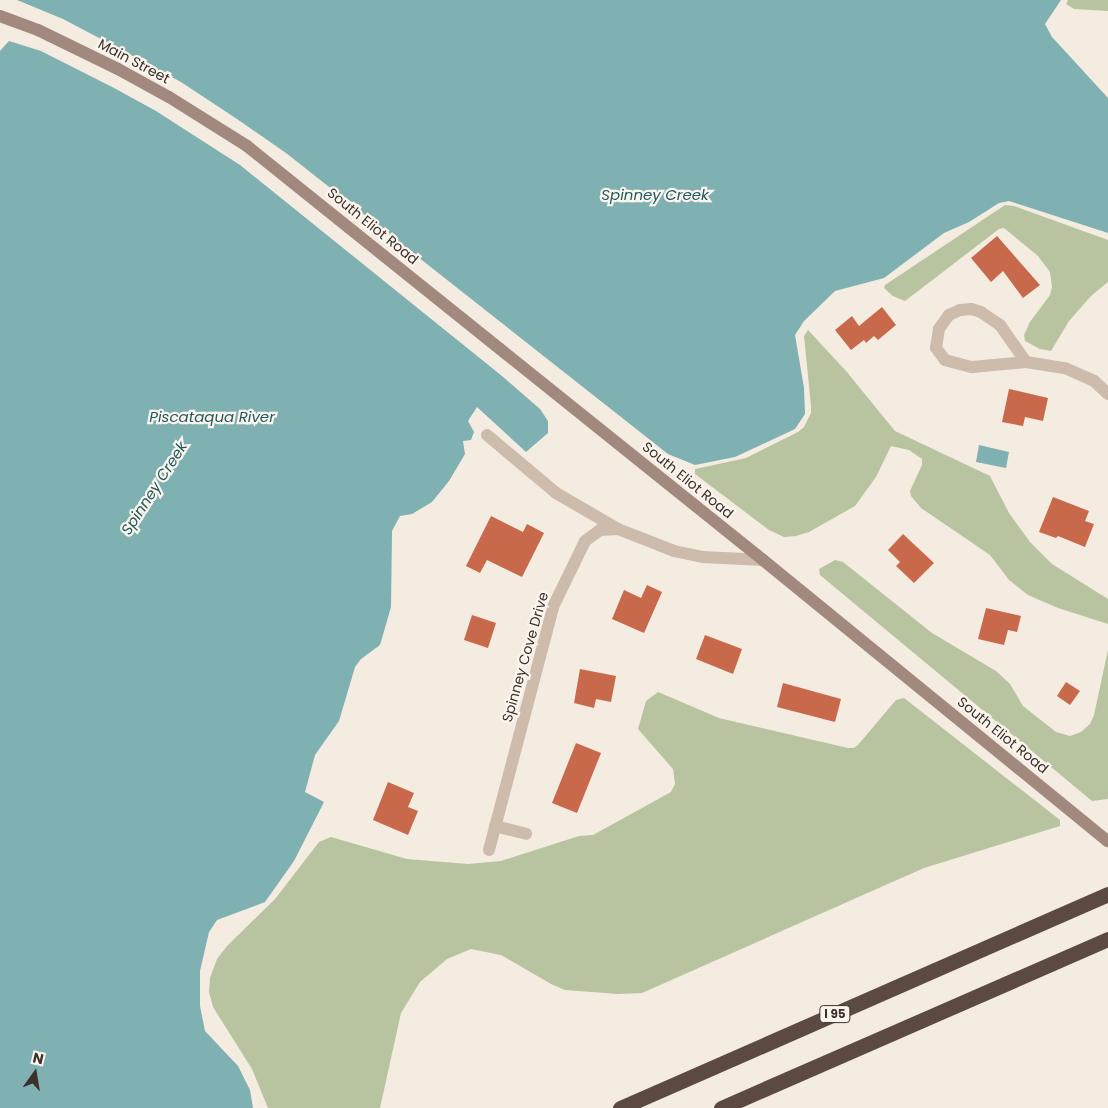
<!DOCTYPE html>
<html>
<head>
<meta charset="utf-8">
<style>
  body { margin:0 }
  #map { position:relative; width:1108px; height:1108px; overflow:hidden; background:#f4ebe1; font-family:Poppins,sans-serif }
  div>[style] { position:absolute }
  .green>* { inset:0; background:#b8c4a0 }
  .water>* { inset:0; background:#7fb0b2 }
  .building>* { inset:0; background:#c8694b }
  .lane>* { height:12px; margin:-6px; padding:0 6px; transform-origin:6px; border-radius:6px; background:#cdbbac }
  .street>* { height:12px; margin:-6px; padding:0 6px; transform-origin:6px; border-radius:6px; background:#cdbbac }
  .secondary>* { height:12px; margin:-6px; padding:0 6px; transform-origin:6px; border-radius:6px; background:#a18a7d }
  .highway>* { height:15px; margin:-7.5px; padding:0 7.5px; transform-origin:7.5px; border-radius:7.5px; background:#5c4a42 }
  span { translate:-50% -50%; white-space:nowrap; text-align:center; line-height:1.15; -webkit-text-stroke:4.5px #fbf5ee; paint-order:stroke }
  .shield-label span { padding:1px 4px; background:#fbf5ee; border:1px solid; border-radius:4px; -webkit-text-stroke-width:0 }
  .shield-label { font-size:12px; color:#3b302b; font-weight:700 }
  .street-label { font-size:14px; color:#3b302b }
  .water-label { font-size:15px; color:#1f5a5e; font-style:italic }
  .north { position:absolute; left:10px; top:1048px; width:50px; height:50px; -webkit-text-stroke:4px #fbf5ee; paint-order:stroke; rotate:13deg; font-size:14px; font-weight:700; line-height:20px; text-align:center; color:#3b302b }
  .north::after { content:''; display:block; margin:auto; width:18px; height:22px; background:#3b302b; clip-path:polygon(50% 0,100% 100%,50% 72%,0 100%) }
</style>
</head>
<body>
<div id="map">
  <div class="green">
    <i style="clip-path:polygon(1068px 0,1108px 0,1108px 11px,1074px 9px,1066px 4px)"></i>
    <i style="clip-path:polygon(1005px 205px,1014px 206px,1108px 240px,1108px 282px,1092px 295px,1069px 321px,1051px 351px,1040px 349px,1025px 341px,1024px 335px,1030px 322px,1050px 295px,1052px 287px,1050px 272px,1038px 256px,1004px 228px,999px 229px,905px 301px,893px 296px,884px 288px,885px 285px)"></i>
    <i style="clip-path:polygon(808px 330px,846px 371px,895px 431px,990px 476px,1009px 513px,1030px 542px,1052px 564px,1108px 599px,1108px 624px,1058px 608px,1028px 595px,1009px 580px,990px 555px,921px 508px,911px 496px,910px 491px,922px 465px,922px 459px,909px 450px,891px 446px,876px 477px,855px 506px,809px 532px,796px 536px,784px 537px,769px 530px,695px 474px,695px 469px,746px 458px,798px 432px,804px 427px,811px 413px,811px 406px,804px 336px)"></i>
    <i style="clip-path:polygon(835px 560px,843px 562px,932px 633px,996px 671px,1010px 684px,1023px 706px,1056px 732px,1070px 736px,1081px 732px,1090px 724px,1094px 715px,1108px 650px,1108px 799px,1092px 801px,820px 575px,819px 569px)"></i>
    <i style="clip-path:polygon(658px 692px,719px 718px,848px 748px,854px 748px,858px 745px,896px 700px,904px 698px,1060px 820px,1060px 826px,924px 868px,642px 993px,618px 994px,565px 990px,551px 984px,501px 955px,471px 949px,447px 959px,420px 982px,401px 1013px,380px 1108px,268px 1108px,252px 1069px,213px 1007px,209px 992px,210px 978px,217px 959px,227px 946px,275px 899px,319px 842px,331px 837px,407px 859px,468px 864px,501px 861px,579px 836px,593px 835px,671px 792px,675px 784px,673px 769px,638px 729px,646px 701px)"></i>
  </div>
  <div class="water">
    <i style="clip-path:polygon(17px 0,1061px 0,1045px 24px,1052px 37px,1108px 98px,1108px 233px,1009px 201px,999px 203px,969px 222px,944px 233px,884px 278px,835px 291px,804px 321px,795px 335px,804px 388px,805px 414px,795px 429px,735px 457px,695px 465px,668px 454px,286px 153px,237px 119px,181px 82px,120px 49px,63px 19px)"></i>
    <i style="clip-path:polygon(9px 41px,41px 51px,114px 88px,156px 111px,240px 165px,502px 376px,540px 409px,548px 421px,548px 433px,526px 452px,477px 407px,468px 421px,474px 432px,471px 440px,463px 441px,465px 454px,449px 481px,432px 502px,412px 514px,400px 516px,392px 531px,391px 607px,380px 645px,361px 659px,355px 667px,339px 721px,315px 755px,305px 792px,324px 802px,294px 861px,265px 902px,217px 920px,209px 932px,200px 971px,200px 1006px,205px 1031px,238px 1066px,250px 1090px,253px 1108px,0 1108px,0 51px)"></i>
    <i style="clip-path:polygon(979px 445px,1009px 452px,1006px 468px,976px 462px)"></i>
  </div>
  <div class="building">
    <i style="clip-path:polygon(997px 236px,1040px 285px,1023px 298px,1003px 271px,991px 282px,971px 258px)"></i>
    <i style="clip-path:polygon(882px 307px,896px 325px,878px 340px,874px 336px,866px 343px,864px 340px,851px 350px,835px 330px,852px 316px,859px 326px)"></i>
    <i style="clip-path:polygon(1009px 389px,1048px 398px,1043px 421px,1025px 417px,1023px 426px,1002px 422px)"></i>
    <i style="clip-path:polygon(1053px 497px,1089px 511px,1085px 521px,1094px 524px,1085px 547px,1058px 536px,1056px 538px,1039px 532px)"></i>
    <i style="clip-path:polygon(491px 516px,523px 532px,527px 524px,544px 533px,522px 577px,487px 560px,480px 573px,466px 566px)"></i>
    <i style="clip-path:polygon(903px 534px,934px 563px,914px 583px,896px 566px,900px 562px,888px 550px)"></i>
    <i style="clip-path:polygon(647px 585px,662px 592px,644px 633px,612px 619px,624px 590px,641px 598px)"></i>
    <i style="clip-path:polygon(986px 608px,1021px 616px,1017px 632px,1008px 630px,1004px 645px,978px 639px)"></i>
    <i style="clip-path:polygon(472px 615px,496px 623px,488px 648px,464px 640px)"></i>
    <i style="clip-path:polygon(705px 635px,742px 649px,733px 674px,696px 659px)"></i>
    <i style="clip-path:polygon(580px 669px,616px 676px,611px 702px,596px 699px,594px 708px,574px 703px)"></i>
    <i style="clip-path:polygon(1066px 682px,1080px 691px,1070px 705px,1057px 696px)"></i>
    <i style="clip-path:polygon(783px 683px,841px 699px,835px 722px,777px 707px)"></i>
    <i style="clip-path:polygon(576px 743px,601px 753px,577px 813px,552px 803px)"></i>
    <i style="clip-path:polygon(388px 782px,414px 793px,408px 807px,418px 811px,408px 835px,373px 820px)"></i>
  </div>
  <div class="lane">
    <i style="left:487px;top:435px;width:90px;rotate:40deg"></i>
    <i style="left:556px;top:493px;width:72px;rotate:30.1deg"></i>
    <i style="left:495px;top:826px;width:32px;rotate:14deg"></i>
  </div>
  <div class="street">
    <i style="left:1026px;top:362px;width:45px;rotate:-125.1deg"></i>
    <i style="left:1000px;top:325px;width:23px;rotate:-146deg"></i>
    <i style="left:981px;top:312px;width:10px;rotate:-163deg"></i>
    <i style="left:971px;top:309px;width:11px;rotate:175deg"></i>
    <i style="left:960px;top:310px;width:12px;rotate:156deg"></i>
    <i style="left:949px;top:315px;width:17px;rotate:126deg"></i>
    <i style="left:939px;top:329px;width:19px;rotate:99deg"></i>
    <i style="left:936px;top:348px;width:15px;rotate:53deg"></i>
    <i style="left:945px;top:360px;width:28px;rotate:15deg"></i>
    <i style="left:972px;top:367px;width:54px;rotate:-5.3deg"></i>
    <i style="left:1026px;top:362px;width:39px;rotate:9deg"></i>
    <i style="left:1065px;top:368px;width:32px;rotate:24deg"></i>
    <i style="left:1094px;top:381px;width:19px;rotate:43deg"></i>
    <i style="left:489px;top:850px;width:251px;rotate:-75.2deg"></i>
    <i style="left:553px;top:607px;width:73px;rotate:-64.1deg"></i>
    <i style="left:585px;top:541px;width:19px;rotate:-36deg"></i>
    <i style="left:600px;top:530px;width:18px;rotate:-3deg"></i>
    <i style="left:618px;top:529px;width:60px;rotate:21.4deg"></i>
    <i style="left:674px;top:551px;width:30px;rotate:12deg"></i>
    <i style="left:703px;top:557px;width:60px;rotate:2.9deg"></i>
  </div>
  <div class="secondary">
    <i style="left:0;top:16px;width:40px;rotate:20.2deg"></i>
    <i style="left:38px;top:30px;width:89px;rotate:26deg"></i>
    <i style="left:118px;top:69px;width:58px;rotate:28.8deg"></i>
    <i style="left:169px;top:97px;width:92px;rotate:32.1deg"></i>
    <i style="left:247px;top:146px;width:662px;rotate:38.74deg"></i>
    <i style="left:763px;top:560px;width:445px;rotate:39.2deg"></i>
  </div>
  <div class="highway">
    <i style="left:620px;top:1108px;width:533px;rotate:-23.68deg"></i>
    <i style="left:721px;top:1108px;width:422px;rotate:-23.6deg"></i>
  </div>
  <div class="shield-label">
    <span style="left:835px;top:1014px">I 95</span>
  </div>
  <div class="street-label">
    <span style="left:134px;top:61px;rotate:28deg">Main Street</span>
    <span style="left:373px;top:226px;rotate:39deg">South Eliot Road</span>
    <span style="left:688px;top:480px;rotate:39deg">South Eliot Road</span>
    <span style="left:525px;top:657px;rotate:-74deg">Spinney Cove Drive</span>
    <span style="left:1003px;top:735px;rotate:39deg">South Eliot Road</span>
  </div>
  <div class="water-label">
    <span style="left:655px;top:195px">Spinney Creek</span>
    <span style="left:212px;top:417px">Piscataqua River</span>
    <span style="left:154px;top:488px;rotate:-57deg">Spinney Creek</span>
  </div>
  <div class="north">N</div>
</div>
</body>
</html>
